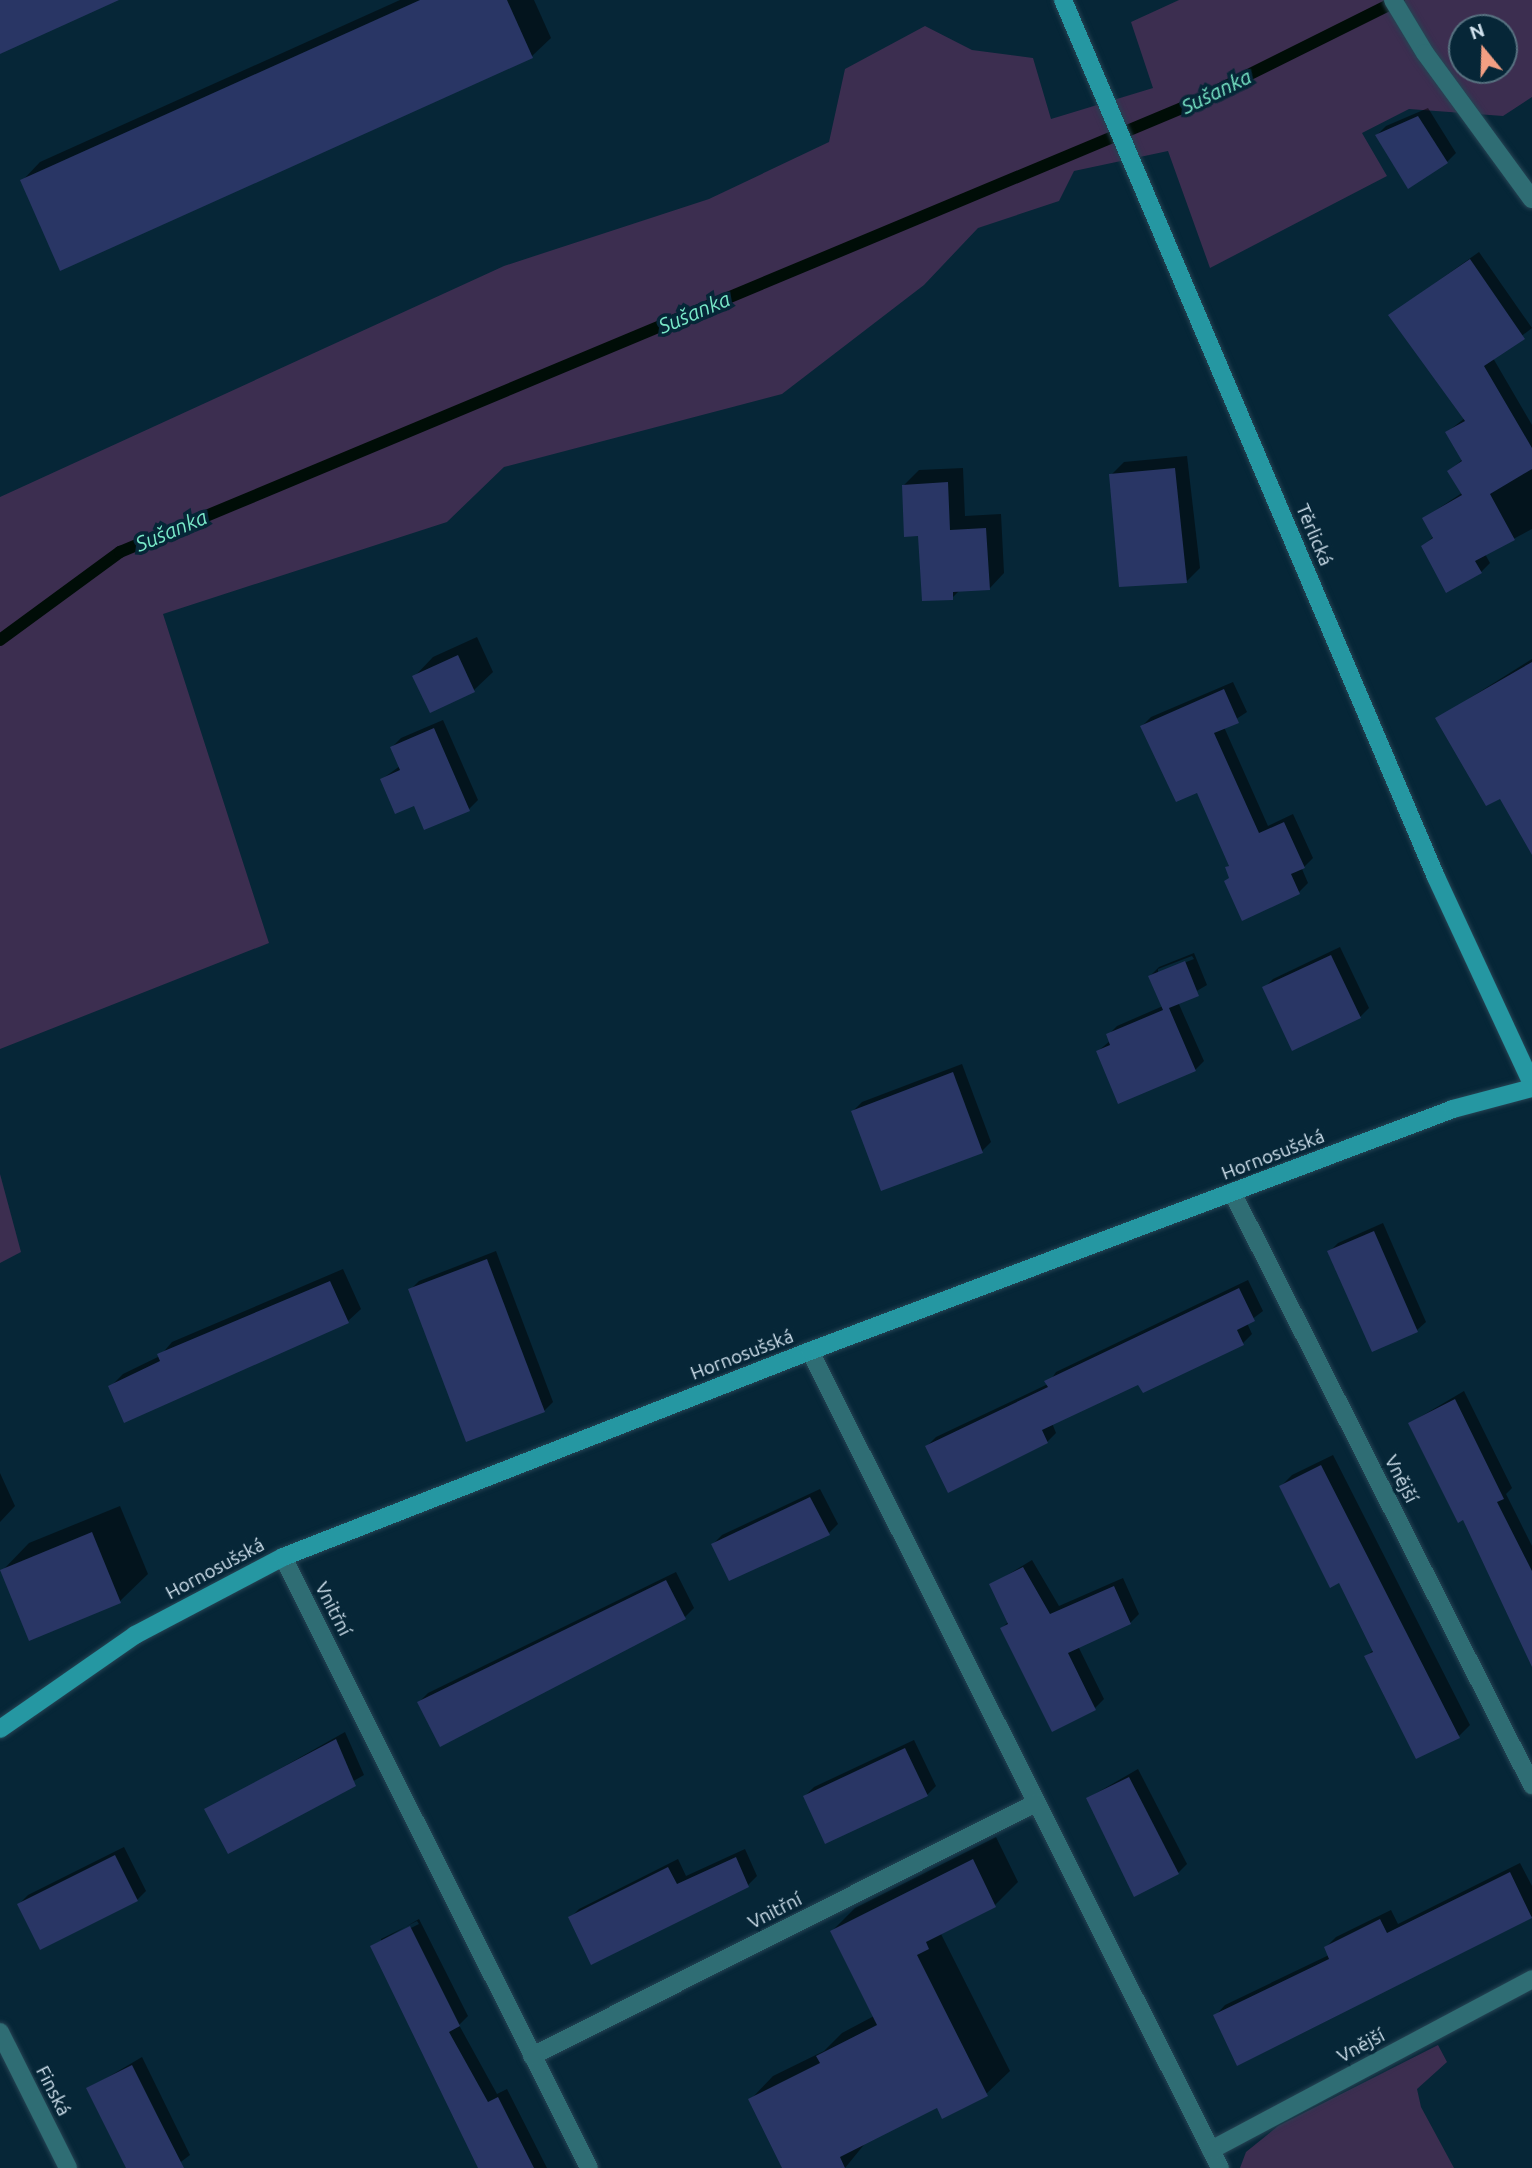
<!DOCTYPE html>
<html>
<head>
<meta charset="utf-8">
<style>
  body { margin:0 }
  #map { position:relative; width:1532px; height:2168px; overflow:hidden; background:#062637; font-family:Ubuntu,sans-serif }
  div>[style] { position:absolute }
  .green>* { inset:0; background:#3c2e50 }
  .shadow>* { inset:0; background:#0007 }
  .stream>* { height:12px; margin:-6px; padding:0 6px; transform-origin:6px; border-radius:6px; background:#000d07 }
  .building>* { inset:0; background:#293665 }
  .roads { filter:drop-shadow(0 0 2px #264454) drop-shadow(0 0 2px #264454) }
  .street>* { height:18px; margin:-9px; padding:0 9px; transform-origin:9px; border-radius:9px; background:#2f6d74 }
  .secondary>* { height:18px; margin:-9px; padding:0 9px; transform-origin:9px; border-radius:9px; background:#2597a2 }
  span { translate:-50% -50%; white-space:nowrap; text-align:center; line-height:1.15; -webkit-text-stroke:7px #062637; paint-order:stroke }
  .street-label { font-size:19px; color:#d1e2ee }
  .water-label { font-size:21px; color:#79e8c8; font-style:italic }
  .north { position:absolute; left:1448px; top:14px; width:70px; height:70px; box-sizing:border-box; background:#062637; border:2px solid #577180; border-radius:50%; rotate:341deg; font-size:19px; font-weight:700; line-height:28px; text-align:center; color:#d1e2ee }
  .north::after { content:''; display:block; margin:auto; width:24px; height:32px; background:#f39f83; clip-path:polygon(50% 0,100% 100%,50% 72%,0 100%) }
</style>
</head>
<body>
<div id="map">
  <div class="green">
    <i style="clip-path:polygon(evenodd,1179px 0,1532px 0,1532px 97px,1503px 116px,1409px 109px,1362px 133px,1387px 176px,1210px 268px,1168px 151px,1074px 171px,1059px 201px,978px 228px,924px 285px,782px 394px,504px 467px,447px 522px,163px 614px,269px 943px,0 1049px,0 497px,504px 266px,709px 199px,829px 142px,845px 69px,925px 26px,972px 50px,1033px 58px,1051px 119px,1153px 88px,1131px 22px,1179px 0,1462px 28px,1504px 28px,1504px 70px,1462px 70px,1462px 28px)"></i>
    <i style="clip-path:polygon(0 1174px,21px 1252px,0 1263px)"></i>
    <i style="clip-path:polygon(1438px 2045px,1447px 2062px,1417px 2089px,1421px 2107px,1454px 2168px,1240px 2168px,1246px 2152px,1278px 2126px)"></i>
  </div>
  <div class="shadow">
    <i style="clip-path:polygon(400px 0,534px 0,551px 38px,532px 56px,61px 269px,22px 181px,40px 162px)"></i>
    <i style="clip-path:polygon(1428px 108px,1456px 153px,1447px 162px,1377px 135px,1386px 126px)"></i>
    <i style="clip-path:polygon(1479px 252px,1532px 328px,1493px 358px,1532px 425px,1532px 529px,1485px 554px,1490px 563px,1481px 572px,1423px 546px,1434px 536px,1424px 518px,1462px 493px,1449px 471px,1463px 459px,1447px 432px,1465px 418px,1390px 315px)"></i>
    <i style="clip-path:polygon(1187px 456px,1200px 568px,1187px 581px,1111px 475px,1124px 462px)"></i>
    <i style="clip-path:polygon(963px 468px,965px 516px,1001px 514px,1004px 573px,989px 589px,960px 590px,952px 598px,920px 534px,904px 485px,919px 470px)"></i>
    <i style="clip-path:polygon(477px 637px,493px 672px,474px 690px,415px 676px,433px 657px)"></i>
    <i style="clip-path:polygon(1532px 659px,1532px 815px,1500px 796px,1438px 718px)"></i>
    <i style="clip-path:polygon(1233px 682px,1247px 712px,1224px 727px,1268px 826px,1293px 814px,1313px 858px,1302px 869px,1308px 883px,1299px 892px,1243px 919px,1227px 868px,1230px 864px,1198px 790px,1142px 726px,1151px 717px)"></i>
    <i style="clip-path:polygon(443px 720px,478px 800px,469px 809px,414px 804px,382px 779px,400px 766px,392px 747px,401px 738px)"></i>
    <i style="clip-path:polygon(1340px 947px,1369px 1008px,1360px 1017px,1264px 988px,1273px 979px)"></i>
    <i style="clip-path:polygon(evenodd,1194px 953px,1207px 985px,1178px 1002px,1204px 1061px,1195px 1070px,1098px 1051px,1110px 1041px,1108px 1035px,1117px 1026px,1163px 1006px,1150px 976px,1159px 967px,1194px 953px,1192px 956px,1194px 959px,1158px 973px,1158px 969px,1192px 956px)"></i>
    <i style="clip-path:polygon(962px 1064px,991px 1142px,982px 1151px,853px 1111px,862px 1102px)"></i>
    <i style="clip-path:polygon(1383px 1223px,1426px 1322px,1417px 1330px,1329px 1252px,1338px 1243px)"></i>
    <i style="clip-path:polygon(496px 1251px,553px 1402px,544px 1411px,410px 1290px,419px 1281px)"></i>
    <i style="clip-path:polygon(343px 1269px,361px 1309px,348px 1321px,110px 1387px,123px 1374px,160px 1356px,172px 1342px)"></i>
    <i style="clip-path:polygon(1248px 1280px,1263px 1311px,1247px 1323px,1252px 1334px,1243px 1343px,1139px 1383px,1052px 1423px,1056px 1433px,1047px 1442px,927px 1446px,936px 1437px,1048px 1384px,1056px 1372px)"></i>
    <i style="clip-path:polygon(1464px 1391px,1512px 1488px,1506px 1494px,1532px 1546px,1532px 1661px,1464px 1518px,1410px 1423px)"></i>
    <i style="clip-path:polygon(1333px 1455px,1470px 1725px,1459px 1736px,1366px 1657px,1374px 1649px,1340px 1581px,1281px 1486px,1292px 1475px)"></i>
    <i style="clip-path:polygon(0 1473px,15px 1506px,0 1522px)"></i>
    <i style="clip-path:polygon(820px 1489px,838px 1524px,829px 1533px,713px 1544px,722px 1535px)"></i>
    <i style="clip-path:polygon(120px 1506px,148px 1574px,120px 1601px,2px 1571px,29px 1543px)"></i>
    <i style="clip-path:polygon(1032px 1560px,1059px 1606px,1123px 1578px,1139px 1614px,1130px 1623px,1078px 1646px,1104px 1699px,1095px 1708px,1002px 1628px,1009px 1621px,991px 1585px)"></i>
    <i style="clip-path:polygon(676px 1572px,694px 1608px,685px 1617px,419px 1702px,428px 1693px)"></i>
    <i style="clip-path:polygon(345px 1732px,364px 1775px,229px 1852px,207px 1810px)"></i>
    <i style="clip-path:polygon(914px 1740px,936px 1786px,927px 1795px,805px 1796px,814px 1787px)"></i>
    <i style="clip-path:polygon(1138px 1769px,1187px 1864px,1178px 1873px,1088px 1798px)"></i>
    <i style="clip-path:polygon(996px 1837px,1018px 1882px,995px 1905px,941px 1934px,1010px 2071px,986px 2094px,938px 2105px,867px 2141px,845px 2168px,784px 2168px,750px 2100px,773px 2076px,824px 2051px,842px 2033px,874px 2016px,832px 1931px,855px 1908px)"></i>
    <i style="clip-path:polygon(124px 1847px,146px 1891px,137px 1900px,19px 1904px,28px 1895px)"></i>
    <i style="clip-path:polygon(745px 1849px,757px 1876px,748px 1885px,570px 1918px,579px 1909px,678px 1859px,686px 1876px)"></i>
    <i style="clip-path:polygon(1520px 1863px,1532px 1886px,1532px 1916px,1238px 2064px,1215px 2016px,1225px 2005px,1329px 1955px,1326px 1947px,1336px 1937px,1391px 1910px,1398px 1924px)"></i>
    <i style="clip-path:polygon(evenodd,419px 1919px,468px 2016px,459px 2025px,497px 2094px,507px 2089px,547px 2168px,481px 2168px,372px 1946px,419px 1919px,417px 1921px,419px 1924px,381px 1943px,381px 1939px,417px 1921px)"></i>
    <i style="clip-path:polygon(142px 2057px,190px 2155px,173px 2168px,128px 2168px,88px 2089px)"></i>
  </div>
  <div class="stream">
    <i style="left:0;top:640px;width:149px;rotate:-36.3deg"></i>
    <i style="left:120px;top:552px;width:1151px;rotate:-22.69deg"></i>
    <i style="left:1182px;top:108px;width:242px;rotate:-26.5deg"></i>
  </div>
  <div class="building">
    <i style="clip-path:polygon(0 0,119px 0,0 54px)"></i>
    <i style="clip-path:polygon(420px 0,507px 0,533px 58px,60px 271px,20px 180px)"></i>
    <i style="clip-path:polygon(1418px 116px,1448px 163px,1408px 189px,1375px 135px)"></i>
    <i style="clip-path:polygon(1470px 259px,1525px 339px,1484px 366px,1532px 448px,1532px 469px,1490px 494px,1515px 540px,1475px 561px,1482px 573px,1446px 593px,1421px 546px,1433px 538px,1422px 518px,1462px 495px,1447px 471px,1462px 461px,1445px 432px,1465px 421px,1388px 315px)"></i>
    <i style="clip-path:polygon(1175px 468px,1187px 583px,1119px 587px,1109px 474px)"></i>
    <i style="clip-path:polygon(948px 482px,950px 530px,986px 528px,990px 590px,953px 592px,953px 600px,922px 601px,918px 536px,904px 537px,902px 485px)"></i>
    <i style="clip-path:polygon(458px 655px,475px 692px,430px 713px,412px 676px)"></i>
    <i style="clip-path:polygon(1532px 662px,1532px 855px,1500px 799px,1486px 806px,1435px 718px)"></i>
    <i style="clip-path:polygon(1224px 689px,1239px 723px,1214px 733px,1259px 833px,1284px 822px,1305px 868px,1291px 874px,1300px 894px,1242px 921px,1224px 881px,1229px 878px,1225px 867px,1229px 866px,1197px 793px,1176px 802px,1140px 726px)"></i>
    <i style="clip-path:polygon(434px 728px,470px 811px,424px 830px,414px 806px,395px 814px,380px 779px,400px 770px,390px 747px)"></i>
    <i style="clip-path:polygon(1331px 955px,1361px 1018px,1292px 1051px,1262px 987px)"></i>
    <i style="clip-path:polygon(1185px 961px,1199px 996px,1169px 1008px,1196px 1071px,1118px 1104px,1096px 1051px,1110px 1045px,1106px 1034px,1163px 1010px,1148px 976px)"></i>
    <i style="clip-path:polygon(953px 1072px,983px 1153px,881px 1191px,851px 1111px)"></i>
    <i style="clip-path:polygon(1374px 1231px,1418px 1332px,1372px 1352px,1327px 1251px)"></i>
    <i style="clip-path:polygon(487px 1259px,545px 1412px,466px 1442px,408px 1289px)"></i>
    <i style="clip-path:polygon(330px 1281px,349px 1323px,124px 1423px,108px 1386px,160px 1361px,157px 1354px)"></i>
    <i style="clip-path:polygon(1239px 1288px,1255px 1321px,1237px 1330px,1244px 1345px,1143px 1393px,1138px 1385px,1042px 1430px,1048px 1443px,948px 1493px,925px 1446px,1048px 1387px,1044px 1381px)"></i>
    <i style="clip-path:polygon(1455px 1399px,1504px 1499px,1497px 1502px,1532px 1571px,1532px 1667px,1463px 1520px,1458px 1523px,1408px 1423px)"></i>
    <i style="clip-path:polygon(1321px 1465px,1460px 1738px,1416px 1759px,1364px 1656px,1373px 1652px,1339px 1583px,1330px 1588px,1279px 1486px)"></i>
    <i style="clip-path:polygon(810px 1497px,830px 1535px,729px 1581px,711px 1544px)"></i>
    <i style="clip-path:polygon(92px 1532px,121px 1603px,29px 1641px,0 1570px)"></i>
    <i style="clip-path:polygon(1023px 1567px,1050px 1614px,1114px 1586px,1131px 1624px,1068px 1653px,1096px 1710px,1052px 1732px,1000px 1628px,1008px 1624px,989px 1584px)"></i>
    <i style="clip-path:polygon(666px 1580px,686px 1619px,440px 1747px,417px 1702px)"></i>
    <i style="clip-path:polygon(336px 1739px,356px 1786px,228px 1854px,204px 1809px)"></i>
    <i style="clip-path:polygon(905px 1748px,928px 1796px,825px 1844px,803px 1796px)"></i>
    <i style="clip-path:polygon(1129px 1777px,1179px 1874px,1134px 1897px,1086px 1798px)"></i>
    <i style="clip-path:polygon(115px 1855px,138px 1901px,40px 1950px,17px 1904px)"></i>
    <i style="clip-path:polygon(736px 1857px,749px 1887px,591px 1965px,568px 1917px,668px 1867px,677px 1884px)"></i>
    <i style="clip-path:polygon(973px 1859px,996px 1907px,926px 1942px,929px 1949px,917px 1955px,988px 2096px,942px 2119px,937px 2108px,840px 2157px,845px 2168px,782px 2168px,748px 2099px,820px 2063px,816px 2056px,877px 2025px,830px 1931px)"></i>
    <i style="clip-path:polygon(1510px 1872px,1532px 1918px,1237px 2066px,1213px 2015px,1329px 1959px,1324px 1947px,1380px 1919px,1387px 1933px)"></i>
    <i style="clip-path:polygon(410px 1926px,460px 2026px,449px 2032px,488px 2102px,498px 2097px,534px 2168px,478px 2168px,370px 1946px)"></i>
    <i style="clip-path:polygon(132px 2065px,157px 2115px,184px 2168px,126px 2168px,86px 2088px)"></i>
  </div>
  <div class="roads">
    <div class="street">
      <i style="left:1393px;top:0;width:62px;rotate:58.9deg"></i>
      <i style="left:1425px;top:53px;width:181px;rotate:53.8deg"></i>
      <i style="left:1232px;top:1192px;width:665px;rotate:63.17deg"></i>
      <i style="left:810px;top:1351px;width:914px;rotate:63.35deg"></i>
      <i style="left:283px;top:1557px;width:683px;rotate:63.4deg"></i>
      <i style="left:0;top:2032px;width:152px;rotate:63.4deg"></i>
      <i style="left:532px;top:2056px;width:564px;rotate:-26.66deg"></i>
      <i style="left:1211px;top:2150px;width:364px;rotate:-28deg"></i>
    </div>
    <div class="secondary">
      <i style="left:1063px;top:0;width:953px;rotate:66.96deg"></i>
      <i style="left:1436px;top:877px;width:228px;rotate:65.1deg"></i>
      <i style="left:0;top:1729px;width:165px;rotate:-34.8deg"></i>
      <i style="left:135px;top:1635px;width:167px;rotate:-27.8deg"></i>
      <i style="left:283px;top:1557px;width:566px;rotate:-21.35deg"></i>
      <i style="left:810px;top:1351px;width:687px;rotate:-20.62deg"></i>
      <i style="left:1453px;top:1109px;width:82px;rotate:-14.9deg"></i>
    </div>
  </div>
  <div class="street-label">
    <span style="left:1314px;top:535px;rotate:67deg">Těrlická</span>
    <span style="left:1273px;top:1155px;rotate:-21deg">Hornosušská</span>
    <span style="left:742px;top:1355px;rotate:-21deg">Hornosušská</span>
    <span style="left:1401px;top:1479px;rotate:63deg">Vnější</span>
    <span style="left:215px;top:1569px;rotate:-28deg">Hornosušská</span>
    <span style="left:333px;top:1609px;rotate:63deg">Vnitřní</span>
    <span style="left:775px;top:1911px;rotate:-27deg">Vnitřní</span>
    <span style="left:1361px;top:2046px;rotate:-28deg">Vnější</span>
    <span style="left:53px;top:2091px;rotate:63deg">Finská</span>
  </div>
  <div class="water-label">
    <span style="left:1216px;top:91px;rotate:-26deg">Sušanka</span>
    <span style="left:694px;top:312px;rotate:-23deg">Sušanka</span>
    <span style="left:171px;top:530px;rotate:-23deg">Sušanka</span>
  </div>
  <div class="north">N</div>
</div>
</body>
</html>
